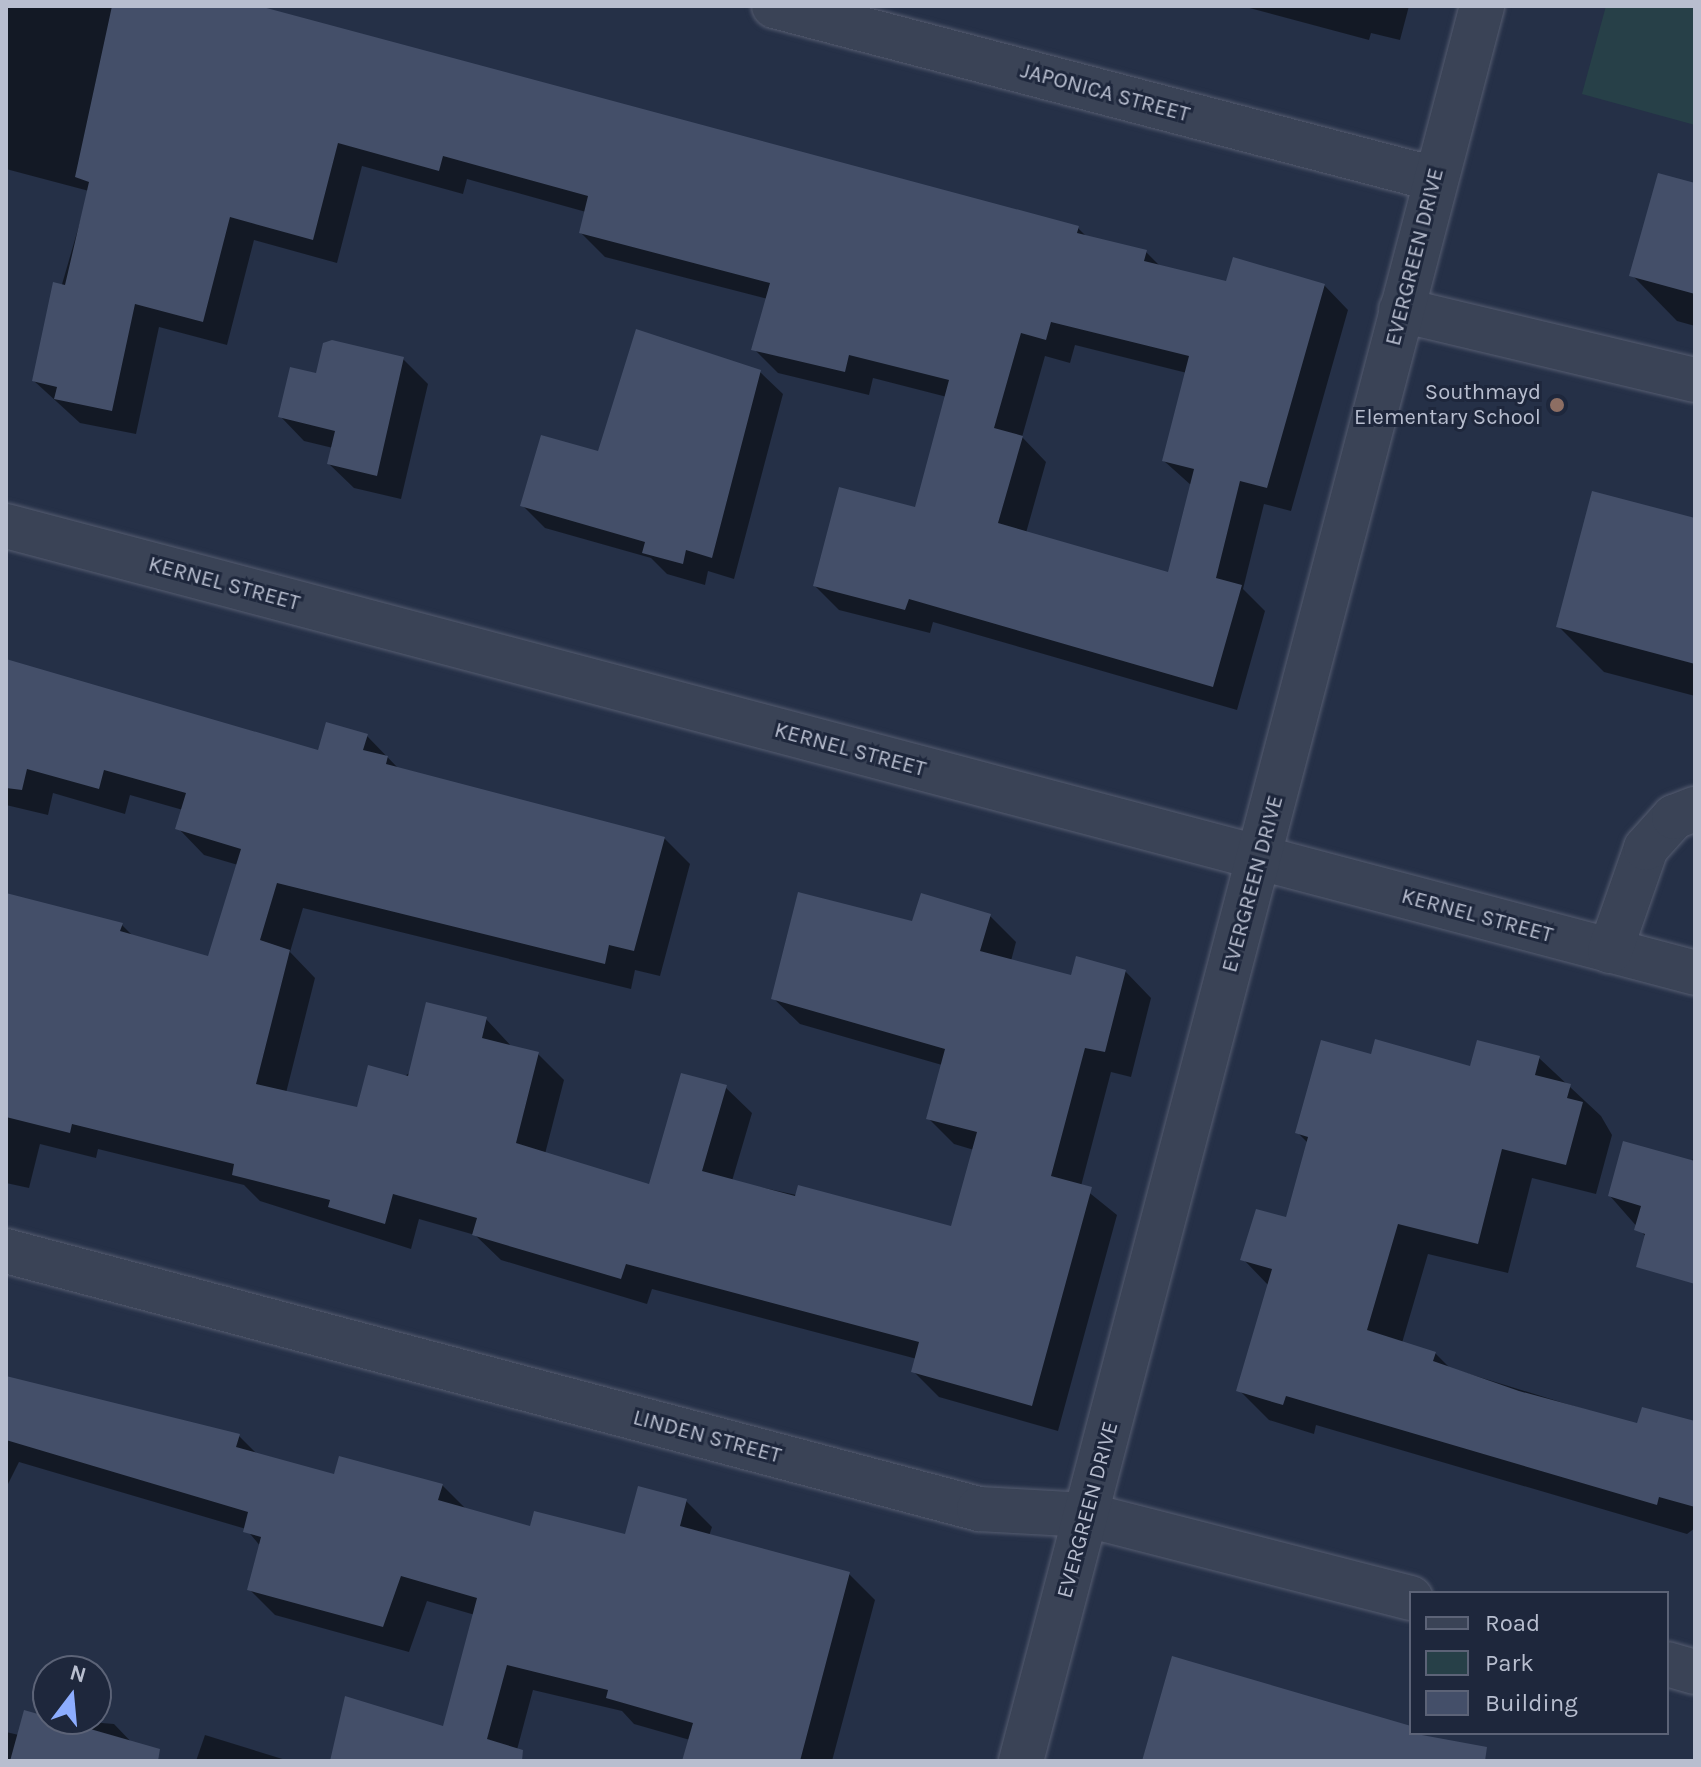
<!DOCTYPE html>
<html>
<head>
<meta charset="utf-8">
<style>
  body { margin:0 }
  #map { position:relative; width:1701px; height:1767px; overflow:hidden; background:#253047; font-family:Karla,sans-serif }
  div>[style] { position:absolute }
  .green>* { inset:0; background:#274048 }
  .shadow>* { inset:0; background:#0007 }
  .building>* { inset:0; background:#444f69 }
  .roads { filter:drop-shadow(0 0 2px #565d71) drop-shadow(0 0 2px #565d71) }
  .minor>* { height:44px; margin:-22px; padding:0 22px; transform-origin:22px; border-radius:22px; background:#3a4356 }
  .dots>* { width:22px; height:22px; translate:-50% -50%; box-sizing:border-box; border:4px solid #1e273c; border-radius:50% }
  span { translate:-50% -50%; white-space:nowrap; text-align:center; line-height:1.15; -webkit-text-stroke:6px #1e273c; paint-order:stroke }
  .street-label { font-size:22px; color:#b8becf }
  .poi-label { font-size:22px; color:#b8becf }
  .right { translate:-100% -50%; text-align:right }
  .frame { position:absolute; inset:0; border:8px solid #b8becf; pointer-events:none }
  .legend { position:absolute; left:1409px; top:1591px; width:260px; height:144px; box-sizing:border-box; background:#1e273c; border:2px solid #5c6377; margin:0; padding:10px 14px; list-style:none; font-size:24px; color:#b8becf }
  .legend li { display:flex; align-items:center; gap:16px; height:40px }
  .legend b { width:40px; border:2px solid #5c6377 }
  .north { position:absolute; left:32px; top:1655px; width:80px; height:80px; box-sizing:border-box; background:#1e273c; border:2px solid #5c6377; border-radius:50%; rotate:16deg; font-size:22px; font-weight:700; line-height:32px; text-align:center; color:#b8becf }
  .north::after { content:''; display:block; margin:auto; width:28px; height:36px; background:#8dadff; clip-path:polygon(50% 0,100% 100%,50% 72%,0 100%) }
</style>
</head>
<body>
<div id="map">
  <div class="green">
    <i style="clip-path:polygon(1606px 6px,1695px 6px,1695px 125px,1582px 94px)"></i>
  </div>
  <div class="shadow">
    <i style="clip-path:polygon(evenodd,6px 6px,249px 6px,1078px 228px,1088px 238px,1146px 252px,1161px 267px,1228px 283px,1324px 285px,1348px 310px,1291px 511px,1264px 504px,1243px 589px,1265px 611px,1237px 710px,933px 622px,930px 633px,839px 610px,815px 586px,917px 509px,947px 397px,873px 378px,869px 395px,778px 373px,754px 349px,768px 299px,605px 257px,581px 233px,586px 212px,467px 179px,463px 194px,362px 166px,337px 263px,254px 240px,227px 345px,159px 327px,136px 434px,80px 423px,34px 381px,89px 191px,6px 169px,6px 6px,1075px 345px,1187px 373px,1164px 461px,1192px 486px,1170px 574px,1026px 533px,1046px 462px,1022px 437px,1045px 356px,1070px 363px,1075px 345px)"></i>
    <i style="clip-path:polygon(1242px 6px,1409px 6px,1400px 40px,1371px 33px,1369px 40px)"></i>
    <i style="clip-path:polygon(1695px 185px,1695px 326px,1677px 321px,1632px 275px)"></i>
    <i style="clip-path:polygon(403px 359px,428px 384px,401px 499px,354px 488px,329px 464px,333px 448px,304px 441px,280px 416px,317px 376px)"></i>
    <i style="clip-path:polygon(760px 372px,783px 394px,734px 579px,708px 571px,705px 585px,667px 574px,651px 558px,545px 528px,523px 506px,600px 453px)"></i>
    <i style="clip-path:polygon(1695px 520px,1695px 696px,1604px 672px,1558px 626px)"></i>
    <i style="clip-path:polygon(6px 662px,320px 752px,367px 736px,399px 769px,664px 838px,690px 864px,660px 976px,635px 970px,631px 989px,303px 908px,290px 952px,315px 978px,286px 1093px,358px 1109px,486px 1019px,512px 1047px,538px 1054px,564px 1080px,545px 1154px,650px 1187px,725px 1087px,752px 1113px,732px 1181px,952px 1229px,974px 1150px,954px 1144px,928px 1118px,942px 1065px,800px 1024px,773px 998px,914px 924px,990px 916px,1016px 942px,1011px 961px,1072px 977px,1125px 971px,1151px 998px,1131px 1077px,1111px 1072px,1081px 1186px,1117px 1215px,1058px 1431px,939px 1397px,913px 1371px,917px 1359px,652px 1289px,647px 1304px,501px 1260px,475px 1235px,419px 1219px,411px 1249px,260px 1201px,244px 1185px,98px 1149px,96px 1158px,40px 1144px,29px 1188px,6px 1183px,6px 919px,122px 925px,134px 937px,209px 959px,238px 865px,204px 855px,178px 828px,183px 810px,130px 795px,125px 814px,53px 793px,48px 815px,6px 805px)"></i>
    <i style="clip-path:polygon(1372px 1056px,1472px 1069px,1539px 1058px,1601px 1116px,1612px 1135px,1596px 1194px,1532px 1178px,1508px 1273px,1428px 1254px,1402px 1343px,1435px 1353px,1450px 1368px,1638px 1426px,1695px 1423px,1695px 1528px,1687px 1534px,1316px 1425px,1314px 1434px,1269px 1420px,1239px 1390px,1269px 1286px,1243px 1259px,1287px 1220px,1308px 1143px,1298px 1133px)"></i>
    <i style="clip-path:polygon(1695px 1151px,1695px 1265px,1661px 1254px,1610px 1196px,1692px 1162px)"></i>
    <i style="clip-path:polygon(6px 1378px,239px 1436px,259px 1456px,335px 1476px,442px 1485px,467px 1510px,531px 1529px,626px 1536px,686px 1501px,712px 1527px,709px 1536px,849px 1574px,875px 1600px,832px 1761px,684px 1761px,690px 1740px,634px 1724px,622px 1711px,533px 1690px,514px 1761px,332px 1761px,444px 1728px,475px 1615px,427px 1601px,409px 1652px,275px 1615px,249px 1589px,261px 1547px,246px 1529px,19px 1462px,6px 1488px)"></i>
    <i style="clip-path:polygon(55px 1719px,114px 1724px,138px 1749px,135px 1761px,6px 1761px,6px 1732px,19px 1735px)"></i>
    <i style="clip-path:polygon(205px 1735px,289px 1761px,196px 1761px)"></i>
  </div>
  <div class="building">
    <i style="clip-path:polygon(evenodd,112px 6px,259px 6px,1079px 226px,1077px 233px,1147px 250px,1144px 261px,1226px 281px,1233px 257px,1325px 284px,1267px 488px,1240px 481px,1216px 578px,1242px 585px,1213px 687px,909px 599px,905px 610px,813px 586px,839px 487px,915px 507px,949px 380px,849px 355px,845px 372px,751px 350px,770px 283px,579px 233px,588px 196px,443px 156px,439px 171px,338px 143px,313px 240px,230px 217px,203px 322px,135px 304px,112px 411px,54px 399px,57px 387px,32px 381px,53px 282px,65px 285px,89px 182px,75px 177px,112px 6px,1051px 322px,1189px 356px,1162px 461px,1194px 469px,1168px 572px,998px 523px,1023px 436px,994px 428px,1021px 333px,1046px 340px,1051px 322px)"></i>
    <i style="clip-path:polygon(1658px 173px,1695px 183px,1695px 294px,1629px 276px)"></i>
    <i style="clip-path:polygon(636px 329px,761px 370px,712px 558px,686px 550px,683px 564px,642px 553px,645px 542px,520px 506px,541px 435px,598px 451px)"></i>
    <i style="clip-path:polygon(332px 340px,404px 357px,377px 476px,327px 464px,335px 431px,278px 417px,290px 367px,316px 373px,323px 343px)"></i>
    <i style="clip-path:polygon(1592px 491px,1695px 518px,1695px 664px,1556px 627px)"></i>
    <i style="clip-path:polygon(6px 659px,318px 750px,326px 722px,368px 734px,363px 750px,388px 756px,386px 764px,665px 837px,634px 951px,609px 945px,605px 964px,277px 883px,260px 940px,290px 950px,256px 1084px,357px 1107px,368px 1065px,408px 1076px,426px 1002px,487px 1017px,482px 1038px,539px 1052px,516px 1143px,649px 1184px,681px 1073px,727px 1085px,702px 1171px,795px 1196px,798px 1185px,951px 1226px,977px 1132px,926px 1119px,945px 1049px,771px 999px,798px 892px,912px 921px,921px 893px,991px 914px,980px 951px,1071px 975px,1076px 956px,1126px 970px,1105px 1052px,1085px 1048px,1051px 1176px,1092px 1187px,1032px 1406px,911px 1372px,919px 1342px,626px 1264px,621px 1279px,472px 1235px,477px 1218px,393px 1194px,385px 1224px,328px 1207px,330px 1200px,232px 1175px,234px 1164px,72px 1124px,70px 1133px,6px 1117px,6px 893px,123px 923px,120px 931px,208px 956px,241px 849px,175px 829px,186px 793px,104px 770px,99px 789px,27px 769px,22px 790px,6px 788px)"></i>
    <i style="clip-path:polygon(1375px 1039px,1470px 1066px,1477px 1040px,1540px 1056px,1535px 1075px,1571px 1084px,1567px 1098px,1583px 1102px,1566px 1165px,1502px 1149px,1478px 1244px,1398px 1224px,1367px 1330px,1436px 1352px,1433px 1361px,1519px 1391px,1637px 1423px,1642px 1407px,1695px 1421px,1695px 1507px,1659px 1497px,1657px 1505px,1286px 1396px,1283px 1405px,1236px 1391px,1272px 1269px,1240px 1260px,1256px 1209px,1286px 1217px,1308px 1137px,1295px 1133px,1321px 1040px,1371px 1054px)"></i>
    <i style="clip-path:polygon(1623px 1141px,1695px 1161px,1695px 1284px,1636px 1267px,1645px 1234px,1634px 1230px,1641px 1206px,1608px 1196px)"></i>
    <i style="clip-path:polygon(6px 1376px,240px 1434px,236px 1447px,334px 1474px,339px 1456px,443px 1484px,438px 1500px,530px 1526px,534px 1511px,625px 1534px,638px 1486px,687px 1499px,680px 1526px,850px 1572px,800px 1761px,682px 1761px,693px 1723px,606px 1698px,608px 1690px,507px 1665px,487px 1739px,523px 1750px,522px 1761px,330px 1761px,345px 1696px,443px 1726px,477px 1598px,401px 1576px,383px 1627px,247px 1590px,261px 1537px,243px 1532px,248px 1512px,6px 1440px)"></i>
    <i style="clip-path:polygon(1172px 1656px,1411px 1726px,1411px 1733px,1487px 1747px,1485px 1761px,1142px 1761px)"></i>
    <i style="clip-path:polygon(24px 1710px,160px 1749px,158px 1761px,10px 1761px)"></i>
  </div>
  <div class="roads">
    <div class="minor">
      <i style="left:774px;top:6px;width:683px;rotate:14.67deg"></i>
      <i style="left:1401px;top:310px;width:302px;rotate:13.4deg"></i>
      <i style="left:6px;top:526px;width:1747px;rotate:14.82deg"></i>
      <i style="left:1610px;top:951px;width:109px;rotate:-70.7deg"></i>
      <i style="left:1646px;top:848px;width:42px;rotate:-47.9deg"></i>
      <i style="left:1674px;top:817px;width:22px;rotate:-21deg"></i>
      <i style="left:6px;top:1251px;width:1007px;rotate:14.85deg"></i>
      <i style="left:979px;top:1509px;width:108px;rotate:3.2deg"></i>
      <i style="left:1087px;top:1515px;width:334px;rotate:14.4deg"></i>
      <i style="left:1667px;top:1664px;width:29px;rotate:16deg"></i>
      <i style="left:1021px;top:1761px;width:1815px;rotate:-75.28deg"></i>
    </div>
  </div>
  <div class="dots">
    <i style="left:1557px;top:405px;background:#8d6e63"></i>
  </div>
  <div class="street-label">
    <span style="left:1105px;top:93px;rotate:15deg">JAPONICA STREET</span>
    <span style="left:1415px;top:257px;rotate:-76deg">EVERGREEN DRIVE</span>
    <span style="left:224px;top:584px;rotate:15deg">KERNEL STREET</span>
    <span style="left:850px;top:750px;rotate:15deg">KERNEL STREET</span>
    <span style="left:1253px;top:884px;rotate:-75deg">EVERGREEN DRIVE</span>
    <span style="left:1477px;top:916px;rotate:15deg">KERNEL STREET</span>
    <span style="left:707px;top:1437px;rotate:15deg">LINDEN STREET</span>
    <span style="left:1088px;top:1510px;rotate:-75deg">EVERGREEN DRIVE</span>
  </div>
  <div class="poi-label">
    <span class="right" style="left:1541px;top:405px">Southmayd<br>Elementary School</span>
  </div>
  <div class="frame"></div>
  <ul class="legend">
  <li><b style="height:10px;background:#3a4356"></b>Road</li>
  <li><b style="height:22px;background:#274048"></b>Park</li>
  <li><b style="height:22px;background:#444f69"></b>Building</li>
  </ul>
  <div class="north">N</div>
</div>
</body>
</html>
